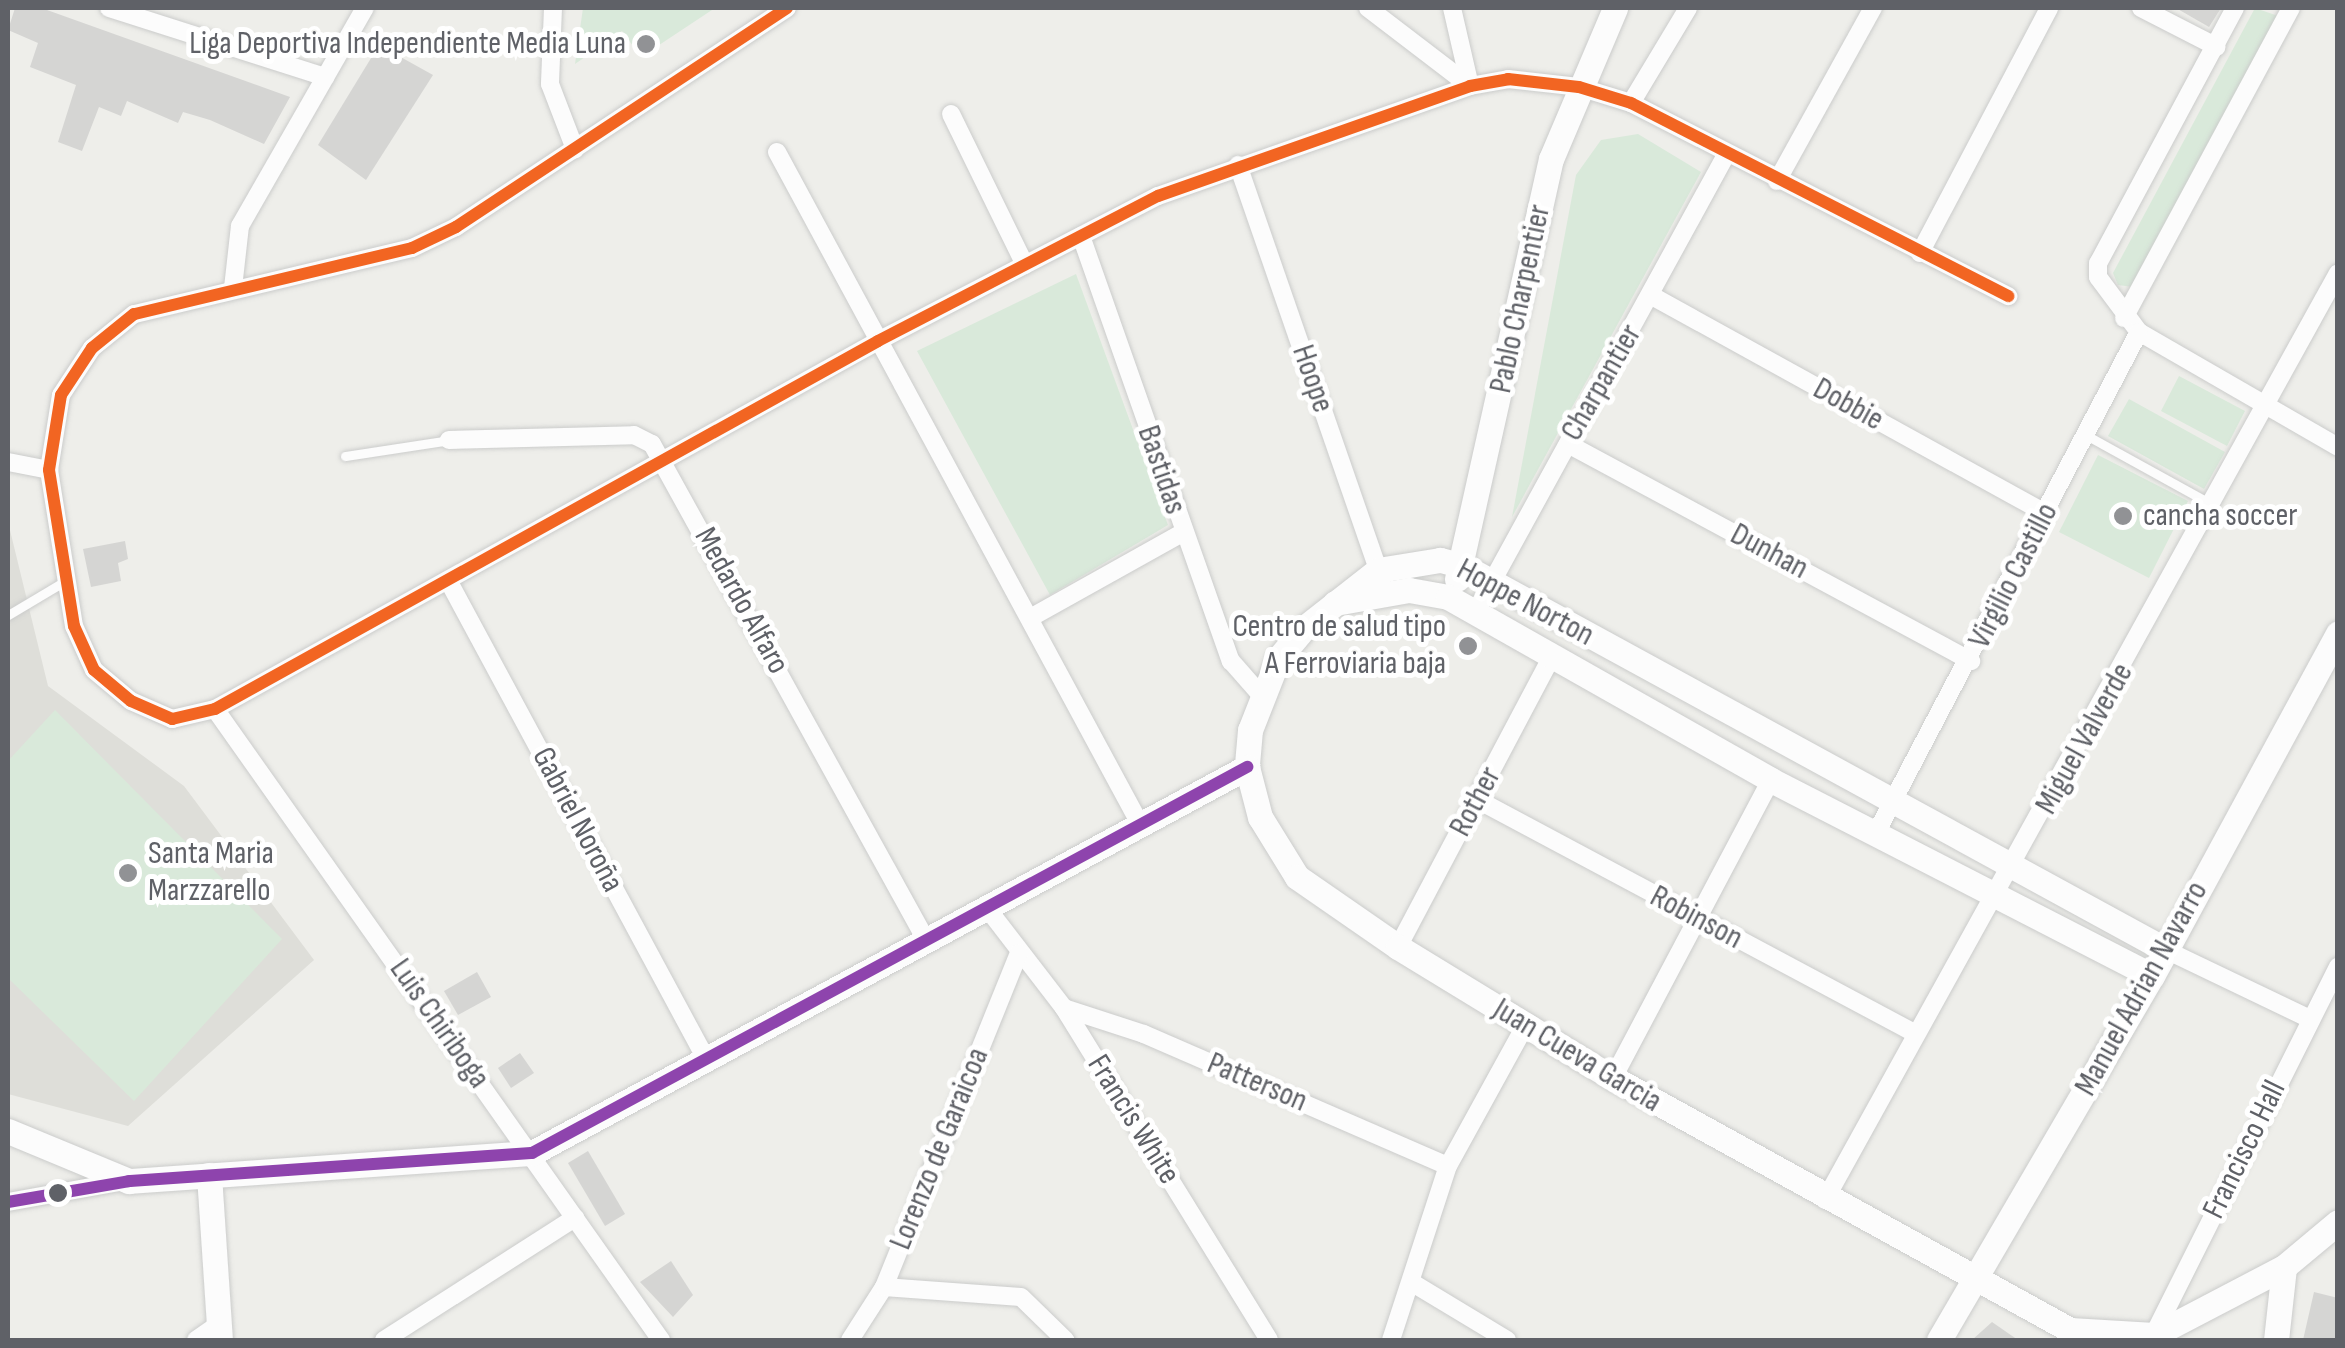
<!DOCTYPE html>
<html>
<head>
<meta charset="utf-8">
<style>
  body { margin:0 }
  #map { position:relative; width:2345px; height:1348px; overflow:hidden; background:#eeeeea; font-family:"Sofia Sans Condensed",sans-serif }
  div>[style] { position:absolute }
  .education>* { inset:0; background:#deded9 }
  .green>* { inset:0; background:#d9e9da }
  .building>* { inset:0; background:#d5d5d3 }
  .roads { filter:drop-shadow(0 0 2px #cbcccb) drop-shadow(0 0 2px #cbcccb) }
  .lane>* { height:9px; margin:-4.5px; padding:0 4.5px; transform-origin:4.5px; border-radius:4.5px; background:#fcfcfc }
  .street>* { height:18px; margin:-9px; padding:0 9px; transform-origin:9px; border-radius:9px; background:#fcfcfc }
  .secondary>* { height:25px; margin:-12.5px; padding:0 12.5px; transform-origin:12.5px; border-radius:12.5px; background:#fcfcfc }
  .bus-1>* { height:12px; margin:-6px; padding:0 6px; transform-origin:6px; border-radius:6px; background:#f26522 }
  .bus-2>* { height:12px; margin:-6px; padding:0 6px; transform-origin:6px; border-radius:6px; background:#8e44ad }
  .dots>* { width:28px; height:28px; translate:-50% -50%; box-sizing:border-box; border:5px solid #fff; border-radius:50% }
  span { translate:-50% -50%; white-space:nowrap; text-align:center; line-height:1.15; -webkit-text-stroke:10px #fff; paint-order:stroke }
  .poi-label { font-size:32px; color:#5f6167 }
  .right { translate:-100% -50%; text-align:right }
  .left { translate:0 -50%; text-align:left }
  .street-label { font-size:32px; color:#5f6167 }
  .frame { position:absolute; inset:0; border:10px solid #5f6167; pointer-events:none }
</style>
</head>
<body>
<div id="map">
  <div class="education">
    <i style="clip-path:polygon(8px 522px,48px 686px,184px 786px,314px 960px,128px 1126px,8px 1094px)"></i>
  </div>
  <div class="green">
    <i style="clip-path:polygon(583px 8px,715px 8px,641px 57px,622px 31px,575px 64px)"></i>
    <i style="clip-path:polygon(2255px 8px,2281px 17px,2133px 287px,2118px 285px,2113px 273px)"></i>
    <i style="clip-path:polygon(1638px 134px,1701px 172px,1512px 517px,1576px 175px,1601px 140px)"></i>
    <i style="clip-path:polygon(1076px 274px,1168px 525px,1050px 595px,917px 351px)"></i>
    <i style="clip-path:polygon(2179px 376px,2245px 411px,2227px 446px,2161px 411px)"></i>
    <i style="clip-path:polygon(2129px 399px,2225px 452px,2204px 489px,2108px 436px)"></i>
    <i style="clip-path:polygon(2098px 455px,2188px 501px,2149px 578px,2059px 532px)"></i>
    <i style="clip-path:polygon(55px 710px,282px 939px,134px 1101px,8px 978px,8px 761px)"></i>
  </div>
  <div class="building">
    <i style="clip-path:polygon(15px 8px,47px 10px,290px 97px,264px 144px,210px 120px,183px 112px,178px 123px,127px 101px,121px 116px,99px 107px,82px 151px,58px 142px,76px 85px,30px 67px,38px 43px,8px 30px)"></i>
    <i style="clip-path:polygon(2176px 8px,2221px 8px,2209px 27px)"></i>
    <i style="clip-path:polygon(379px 45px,433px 75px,366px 180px,318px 145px)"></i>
    <i style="clip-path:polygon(125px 541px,128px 559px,118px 563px,121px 581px,91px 587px,83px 549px)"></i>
    <i style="clip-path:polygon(477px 972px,491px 997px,458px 1015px,444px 991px)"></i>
    <i style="clip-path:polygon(520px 1053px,534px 1073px,511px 1088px,498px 1068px)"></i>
    <i style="clip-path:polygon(588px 1151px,625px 1214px,605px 1226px,568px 1163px)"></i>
    <i style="clip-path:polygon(671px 1261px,693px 1295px,673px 1317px,640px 1282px)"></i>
    <i style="clip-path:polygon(2314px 1292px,2338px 1298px,2338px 1340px,2303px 1340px)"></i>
    <i style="clip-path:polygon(1992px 1322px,2018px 1340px,1972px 1340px)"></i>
  </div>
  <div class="roads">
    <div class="lane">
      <i style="left:2086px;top:435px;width:143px;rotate:28.9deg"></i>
      <i style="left:345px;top:456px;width:105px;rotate:-8.7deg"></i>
      <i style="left:8px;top:615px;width:69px;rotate:-30.7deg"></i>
    </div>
    <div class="street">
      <i style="left:109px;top:8px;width:227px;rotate:17.7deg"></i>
      <i style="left:553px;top:8px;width:76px;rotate:92.3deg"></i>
      <i style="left:550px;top:84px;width:70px;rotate:69deg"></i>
      <i style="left:787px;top:8px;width:397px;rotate:146.5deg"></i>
      <i style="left:456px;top:227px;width:49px;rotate:154.5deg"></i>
      <i style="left:412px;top:248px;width:286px;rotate:166.6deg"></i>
      <i style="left:134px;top:314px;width:54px;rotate:141deg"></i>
      <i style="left:92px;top:348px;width:56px;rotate:123.4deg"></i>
      <i style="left:61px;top:395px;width:76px;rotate:99.1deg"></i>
      <i style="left:49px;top:470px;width:158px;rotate:80.9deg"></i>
      <i style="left:74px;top:626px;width:48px;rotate:65.6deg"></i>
      <i style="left:94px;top:670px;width:48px;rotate:40deg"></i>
      <i style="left:131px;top:701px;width:45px;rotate:23.7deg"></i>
      <i style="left:172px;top:719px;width:44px;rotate:-13.1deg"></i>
      <i style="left:215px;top:709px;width:758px;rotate:-29.03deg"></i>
      <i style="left:878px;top:341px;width:315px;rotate:-27.4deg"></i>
      <i style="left:1158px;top:196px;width:331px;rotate:-19.4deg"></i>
      <i style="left:1470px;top:86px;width:39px;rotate:-10deg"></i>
      <i style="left:1508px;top:79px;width:71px;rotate:6.4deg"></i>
      <i style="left:1579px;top:87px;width:54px;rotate:17.1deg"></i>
      <i style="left:1631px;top:103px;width:424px;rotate:27.1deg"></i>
      <i style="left:1368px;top:8px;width:128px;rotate:37.4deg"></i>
      <i style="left:1452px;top:8px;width:80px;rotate:77deg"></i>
      <i style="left:2141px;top:8px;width:85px;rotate:27.2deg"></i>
      <i style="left:2235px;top:8px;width:289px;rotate:118.2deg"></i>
      <i style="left:2098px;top:263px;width:14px;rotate:90deg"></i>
      <i style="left:2098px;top:277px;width:69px;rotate:53.3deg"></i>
      <i style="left:2139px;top:332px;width:230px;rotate:30deg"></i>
      <i style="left:1631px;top:103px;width:111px;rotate:-59deg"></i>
      <i style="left:951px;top:114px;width:168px;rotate:63.9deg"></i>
      <i style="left:777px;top:152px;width:762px;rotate:61.62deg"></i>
      <i style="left:1238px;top:165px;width:440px;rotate:70.9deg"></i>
      <i style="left:1777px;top:181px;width:198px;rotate:-61deg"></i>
      <i style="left:1081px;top:236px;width:451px;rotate:70.6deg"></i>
      <i style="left:1231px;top:661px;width:44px;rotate:48.7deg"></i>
      <i style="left:1920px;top:253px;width:277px;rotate:-62.2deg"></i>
      <i style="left:233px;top:288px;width:62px;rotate:-83.6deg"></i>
      <i style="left:240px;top:226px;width:251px;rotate:-60.2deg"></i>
      <i style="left:1652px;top:296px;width:449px;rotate:28.9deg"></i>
      <i style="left:2124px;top:318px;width:352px;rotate:-61.7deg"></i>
      <i style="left:449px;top:440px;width:185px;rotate:-1.5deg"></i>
      <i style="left:634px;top:435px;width:20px;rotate:27deg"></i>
      <i style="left:652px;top:444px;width:567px;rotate:61.08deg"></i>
      <i style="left:1568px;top:444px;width:458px;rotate:28.3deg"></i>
      <i style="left:8px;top:462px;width:42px;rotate:11deg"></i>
      <i style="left:449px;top:582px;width:540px;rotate:61.68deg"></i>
      <i style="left:1476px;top:611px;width:520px;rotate:-61.27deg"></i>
      <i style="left:1030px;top:618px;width:174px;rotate:-29.2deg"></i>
      <i style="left:215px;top:709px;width:773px;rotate:54.75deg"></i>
      <i style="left:1478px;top:800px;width:495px;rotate:28.1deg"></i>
      <i style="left:1875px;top:835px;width:568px;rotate:-62.31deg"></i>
      <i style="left:987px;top:908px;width:126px;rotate:52.4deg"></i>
      <i style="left:1064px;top:1008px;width:390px;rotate:58.3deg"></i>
      <i style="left:1398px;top:947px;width:329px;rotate:-62.1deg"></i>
      <i style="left:2166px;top:950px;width:160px;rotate:25.6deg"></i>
      <i style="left:1064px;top:1008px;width:84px;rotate:18deg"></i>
      <i style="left:1144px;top:1034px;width:331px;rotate:23.5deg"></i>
      <i style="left:1613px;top:1078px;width:337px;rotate:-62.1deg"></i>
      <i style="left:1825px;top:1200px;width:1059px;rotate:-61.04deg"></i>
      <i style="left:8px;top:1202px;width:119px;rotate:-10.2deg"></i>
      <i style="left:1411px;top:1282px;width:112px;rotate:31.1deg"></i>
      <i style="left:884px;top:1287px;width:137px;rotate:4.2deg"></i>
      <i style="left:1021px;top:1297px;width:62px;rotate:44.3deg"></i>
      <i style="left:2154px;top:1334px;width:411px;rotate:-63.4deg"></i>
      <i style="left:196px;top:1340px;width:28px;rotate:-35deg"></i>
      <i style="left:384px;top:1340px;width:227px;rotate:-32.6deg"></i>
      <i style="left:850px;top:1340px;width:63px;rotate:-57.3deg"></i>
      <i style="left:884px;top:1287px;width:360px;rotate:-68deg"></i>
      <i style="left:1391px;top:1340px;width:183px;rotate:-71.9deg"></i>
      <i style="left:1448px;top:1166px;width:160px;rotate:-61.2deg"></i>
    </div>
    <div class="secondary">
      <i style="left:1457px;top:579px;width:430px;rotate:-77.4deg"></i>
      <i style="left:1551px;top:159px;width:164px;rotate:-67deg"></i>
      <i style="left:1335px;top:603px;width:75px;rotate:-10deg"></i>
      <i style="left:1409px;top:590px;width:40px;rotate:10deg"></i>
      <i style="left:1448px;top:597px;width:371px;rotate:29.5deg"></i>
      <i style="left:1771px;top:780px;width:428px;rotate:27.2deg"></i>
      <i style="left:2166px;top:950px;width:801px;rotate:-151.36deg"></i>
      <i style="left:1463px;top:566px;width:24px;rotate:-165deg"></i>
      <i style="left:1440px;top:560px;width:63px;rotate:170.8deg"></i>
      <i style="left:1378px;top:570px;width:94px;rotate:141.9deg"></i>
      <i style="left:1304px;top:628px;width:40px;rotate:130deg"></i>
      <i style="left:1278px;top:659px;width:76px;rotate:111.5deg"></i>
      <i style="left:1250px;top:730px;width:37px;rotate:95deg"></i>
      <i style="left:1247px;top:767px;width:52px;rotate:75.4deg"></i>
      <i style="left:1260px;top:817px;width:70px;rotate:58.3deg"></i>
      <i style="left:1297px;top:877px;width:123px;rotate:34.7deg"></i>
      <i style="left:1398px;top:947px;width:252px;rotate:31.4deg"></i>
      <i style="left:1613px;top:1078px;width:522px;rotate:28.87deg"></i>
      <i style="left:2070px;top:1330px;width:84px;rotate:3.4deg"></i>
      <i style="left:2154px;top:1335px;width:147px;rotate:-27.6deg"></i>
      <i style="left:2284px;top:1267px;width:70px;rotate:-39.8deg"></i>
      <i style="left:8px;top:1131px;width:131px;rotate:22.5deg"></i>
      <i style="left:129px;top:1181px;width:404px;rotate:-4deg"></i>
      <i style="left:532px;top:1153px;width:813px;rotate:-28.36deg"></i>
      <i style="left:209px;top:1175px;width:165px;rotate:86.2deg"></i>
      <i style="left:1939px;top:1340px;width:422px;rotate:-59.7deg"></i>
      <i style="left:2152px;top:976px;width:390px;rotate:-61.5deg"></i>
      <i style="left:2276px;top:1340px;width:73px;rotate:-83.7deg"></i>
    </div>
  </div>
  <div class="bus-1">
    <i style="left:787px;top:8px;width:397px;rotate:146.5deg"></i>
    <i style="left:456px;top:227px;width:49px;rotate:154.5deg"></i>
    <i style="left:412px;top:248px;width:286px;rotate:166.6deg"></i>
    <i style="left:134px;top:314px;width:54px;rotate:141deg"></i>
    <i style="left:92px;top:348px;width:56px;rotate:123.4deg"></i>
    <i style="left:61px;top:395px;width:76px;rotate:99.1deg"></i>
    <i style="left:49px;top:470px;width:158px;rotate:80.9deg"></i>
    <i style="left:74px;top:626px;width:48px;rotate:65.6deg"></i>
    <i style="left:94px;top:670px;width:48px;rotate:40deg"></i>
    <i style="left:131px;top:701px;width:45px;rotate:23.7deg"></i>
    <i style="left:172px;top:719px;width:44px;rotate:-13.1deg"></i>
    <i style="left:215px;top:709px;width:758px;rotate:-29.03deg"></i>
    <i style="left:878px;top:341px;width:315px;rotate:-27.4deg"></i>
    <i style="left:1158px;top:196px;width:331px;rotate:-19.4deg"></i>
    <i style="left:1470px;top:86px;width:39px;rotate:-10deg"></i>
    <i style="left:1508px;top:79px;width:71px;rotate:6.4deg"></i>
    <i style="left:1579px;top:87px;width:54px;rotate:17.1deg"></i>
    <i style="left:1631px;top:103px;width:424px;rotate:27.1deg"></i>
  </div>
  <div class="bus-2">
    <i style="left:8px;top:1202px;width:123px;rotate:-9.8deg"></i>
    <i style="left:129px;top:1181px;width:404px;rotate:-4deg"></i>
    <i style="left:532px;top:1153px;width:813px;rotate:-28.36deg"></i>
  </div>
  <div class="dots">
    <i style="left:646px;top:44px;background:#919295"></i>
    <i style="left:2123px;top:516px;background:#919295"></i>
    <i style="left:1468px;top:646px;background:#919295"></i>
    <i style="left:128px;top:873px;background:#919295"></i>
    <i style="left:58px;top:1193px;background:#5f6167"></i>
  </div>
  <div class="poi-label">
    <span class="right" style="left:626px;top:44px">Liga Deportiva Independiente Media Luna</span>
    <span class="left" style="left:2143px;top:516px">cancha soccer</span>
    <span class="right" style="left:1446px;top:646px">Centro de salud tipo<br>A Ferroviaria baja</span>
    <span class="left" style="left:148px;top:873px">Santa Maria<br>Marzzarello</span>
  </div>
  <div class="street-label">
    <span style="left:1521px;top:299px;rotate:-78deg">Pablo Charpentier</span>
    <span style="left:1312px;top:379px;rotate:71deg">Hoope</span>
    <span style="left:1602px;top:383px;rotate:-60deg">Charpantier</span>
    <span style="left:1848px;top:405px;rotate:29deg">Dobbie</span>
    <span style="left:1161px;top:470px;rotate:71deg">Bastidas</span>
    <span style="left:1769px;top:552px;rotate:28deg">Dunhan</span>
    <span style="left:2014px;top:576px;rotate:-63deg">Virgilio Castillo</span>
    <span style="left:741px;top:601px;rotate:61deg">Medardo Alfaro</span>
    <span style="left:1525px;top:603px;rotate:28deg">Hoppe Norton</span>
    <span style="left:2085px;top:739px;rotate:-61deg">Miguel Valverde</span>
    <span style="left:1476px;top:802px;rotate:-62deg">Rother</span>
    <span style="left:577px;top:820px;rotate:62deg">Gabriel Noroña</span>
    <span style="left:1696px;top:918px;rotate:28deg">Robinson</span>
    <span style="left:2142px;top:989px;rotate:-61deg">Manuel Adrian Navarro</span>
    <span style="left:439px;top:1024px;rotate:55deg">Luis Chiriboga</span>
    <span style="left:1577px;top:1056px;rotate:31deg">Juan Cueva Garcia</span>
    <span style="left:1257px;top:1083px;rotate:23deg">Patterson</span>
    <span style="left:1133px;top:1120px;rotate:58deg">Francis White</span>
    <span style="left:940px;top:1149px;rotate:-68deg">Lorenzo de Garaicoa</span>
    <span style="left:2245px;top:1150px;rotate:-64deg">Francisco Hall</span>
  </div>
  <div class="frame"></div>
</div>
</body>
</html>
